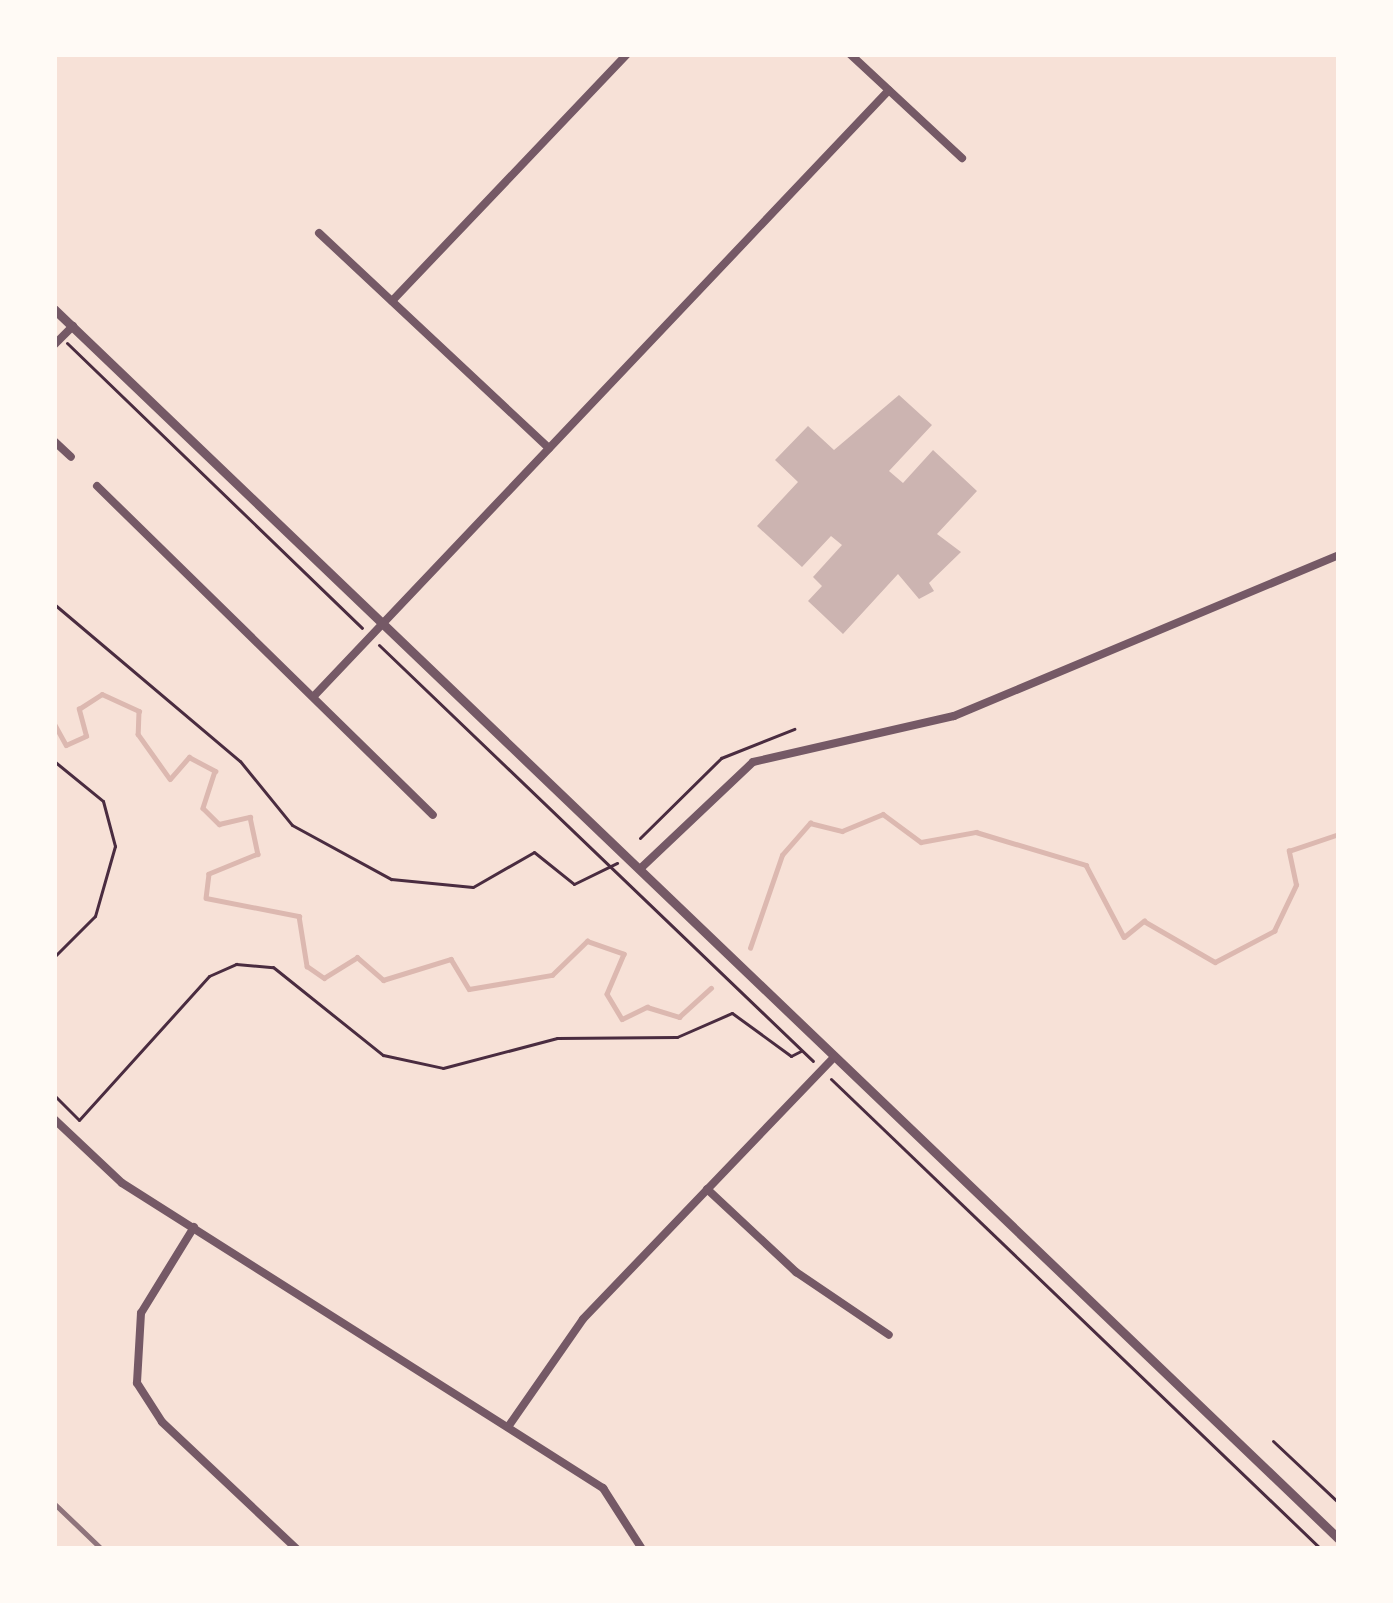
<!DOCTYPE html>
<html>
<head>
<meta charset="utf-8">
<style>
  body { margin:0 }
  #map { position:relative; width:1393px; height:1603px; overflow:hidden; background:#f7e1d7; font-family:"PT Sans Narrow",sans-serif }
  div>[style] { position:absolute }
  .stream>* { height:4.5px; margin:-2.25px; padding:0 2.25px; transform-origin:2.25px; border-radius:2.25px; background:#dcb8b0 }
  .building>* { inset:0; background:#ccb4b1 }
  .path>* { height:3px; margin:-1.5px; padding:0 1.5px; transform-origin:1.5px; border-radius:1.5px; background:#4a2c40 }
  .minor>* { height:8px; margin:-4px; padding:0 4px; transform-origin:4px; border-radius:4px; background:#755966 }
  .tertiary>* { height:9px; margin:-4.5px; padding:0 4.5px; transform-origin:4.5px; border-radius:4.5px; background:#755966 }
  .rail>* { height:4.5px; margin:-2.25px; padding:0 2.25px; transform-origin:2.25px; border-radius:2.25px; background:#8f747c }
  span { translate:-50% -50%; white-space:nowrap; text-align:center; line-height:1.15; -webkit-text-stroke:9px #fffaf5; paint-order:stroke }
  .frame { position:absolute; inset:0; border:57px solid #fffaf5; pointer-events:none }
</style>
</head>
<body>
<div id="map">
  <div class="stream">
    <i style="left:54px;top:723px;width:25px;rotate:61deg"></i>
    <i style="left:66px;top:745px;width:22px;rotate:-24deg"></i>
    <i style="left:86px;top:736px;width:28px;rotate:-105deg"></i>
    <i style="left:79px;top:709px;width:27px;rotate:-33deg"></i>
    <i style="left:102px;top:694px;width:41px;rotate:24.7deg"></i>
    <i style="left:139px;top:711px;width:23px;rotate:92deg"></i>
    <i style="left:138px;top:734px;width:55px;rotate:54.6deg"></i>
    <i style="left:170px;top:779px;width:29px;rotate:-49deg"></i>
    <i style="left:189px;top:757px;width:30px;rotate:28deg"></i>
    <i style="left:215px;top:771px;width:39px;rotate:108deg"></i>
    <i style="left:203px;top:808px;width:23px;rotate:45deg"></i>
    <i style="left:219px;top:824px;width:32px;rotate:-13deg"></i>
    <i style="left:250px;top:817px;width:38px;rotate:78deg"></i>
    <i style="left:258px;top:854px;width:53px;rotate:157.8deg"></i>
    <i style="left:209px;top:874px;width:24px;rotate:97deg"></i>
    <i style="left:206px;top:898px;width:95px;rotate:11deg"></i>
    <i style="left:299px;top:916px;width:51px;rotate:80.9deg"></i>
    <i style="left:307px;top:966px;width:21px;rotate:35deg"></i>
    <i style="left:324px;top:978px;width:39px;rotate:-32deg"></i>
    <i style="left:357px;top:957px;width:35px;rotate:41deg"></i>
    <i style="left:383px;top:980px;width:71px;rotate:-17.2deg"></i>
    <i style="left:451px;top:959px;width:35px;rotate:59deg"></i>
    <i style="left:469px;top:989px;width:84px;rotate:-9.6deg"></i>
    <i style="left:552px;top:975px;width:49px;rotate:-44.2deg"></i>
    <i style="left:587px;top:941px;width:39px;rotate:19deg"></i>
    <i style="left:624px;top:954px;width:43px;rotate:113deg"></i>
    <i style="left:607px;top:994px;width:29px;rotate:59deg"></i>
    <i style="left:622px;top:1019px;width:28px;rotate:-26deg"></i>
    <i style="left:647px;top:1007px;width:34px;rotate:17deg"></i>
    <i style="left:679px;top:1017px;width:43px;rotate:-42.2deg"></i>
    <i style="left:750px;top:948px;width:98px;rotate:-71deg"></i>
    <i style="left:782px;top:855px;width:43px;rotate:-48.8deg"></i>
    <i style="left:810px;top:823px;width:33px;rotate:14deg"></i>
    <i style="left:842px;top:831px;width:44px;rotate:-22.5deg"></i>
    <i style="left:883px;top:814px;width:47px;rotate:36.4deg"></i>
    <i style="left:921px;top:842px;width:56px;rotate:-10.3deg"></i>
    <i style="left:976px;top:832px;width:115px;rotate:16.7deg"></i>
    <i style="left:1086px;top:865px;width:81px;rotate:62.2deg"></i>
    <i style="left:1124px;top:937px;width:26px;rotate:-39deg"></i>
    <i style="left:1144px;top:921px;width:82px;rotate:30deg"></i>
    <i style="left:1215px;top:962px;width:67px;rotate:-27.7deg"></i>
    <i style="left:1274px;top:931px;width:51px;rotate:-64.4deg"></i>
    <i style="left:1296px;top:885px;width:35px;rotate:-102deg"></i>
    <i style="left:1289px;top:851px;width:53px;rotate:-18.8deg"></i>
  </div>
  <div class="building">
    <i style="clip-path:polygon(899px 395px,932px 425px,889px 471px,903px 483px,933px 450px,977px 491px,937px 534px,961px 552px,929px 583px,934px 591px,919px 599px,898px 574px,843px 634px,808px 601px,822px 586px,813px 577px,842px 545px,831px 536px,802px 567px,757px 526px,798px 482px,775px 460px,808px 426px,834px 450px)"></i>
  </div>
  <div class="path">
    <i style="left:67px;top:343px;width:410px;rotate:44deg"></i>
    <i style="left:54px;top:604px;width:243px;rotate:40.2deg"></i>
    <i style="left:240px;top:761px;width:82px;rotate:50.9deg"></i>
    <i style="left:292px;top:825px;width:113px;rotate:28.6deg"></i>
    <i style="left:391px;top:879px;width:82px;rotate:5.6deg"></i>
    <i style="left:473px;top:887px;width:70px;rotate:-29.8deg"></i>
    <i style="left:534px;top:852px;width:51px;rotate:38.7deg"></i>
    <i style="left:574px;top:884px;width:48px;rotate:-26deg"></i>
    <i style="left:379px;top:645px;width:601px;rotate:43.79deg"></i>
    <i style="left:54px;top:761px;width:63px;rotate:39.2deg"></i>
    <i style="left:103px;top:801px;width:47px;rotate:75.1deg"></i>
    <i style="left:115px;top:846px;width:73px;rotate:105.9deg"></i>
    <i style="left:95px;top:916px;width:58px;rotate:135deg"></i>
    <i style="left:640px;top:838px;width:114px;rotate:-44.6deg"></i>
    <i style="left:721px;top:758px;width:79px;rotate:-21.7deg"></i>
    <i style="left:831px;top:1079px;width:679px;rotate:43.81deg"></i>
    <i style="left:54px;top:1095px;width:35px;rotate:45deg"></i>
    <i style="left:79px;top:1120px;width:194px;rotate:-47.9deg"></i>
    <i style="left:209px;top:976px;width:30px;rotate:-24deg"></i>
    <i style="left:236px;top:964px;width:37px;rotate:5deg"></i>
    <i style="left:273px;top:967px;width:141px;rotate:38.7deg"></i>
    <i style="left:383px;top:1055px;width:61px;rotate:12.2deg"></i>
    <i style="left:443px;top:1068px;width:118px;rotate:-14.7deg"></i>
    <i style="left:557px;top:1038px;width:120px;rotate:-0.5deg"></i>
    <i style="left:677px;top:1037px;width:60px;rotate:-23.6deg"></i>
    <i style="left:732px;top:1013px;width:73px;rotate:36.1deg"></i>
    <i style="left:791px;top:1056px;width:11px;rotate:-27deg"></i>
    <i style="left:1273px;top:1441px;width:91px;rotate:43.2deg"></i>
  </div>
  <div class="minor">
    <i style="left:850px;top:54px;width:153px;rotate:42.9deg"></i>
    <i style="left:319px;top:233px;width:315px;rotate:43.1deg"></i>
    <i style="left:392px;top:301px;width:341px;rotate:-46.4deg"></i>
    <i style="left:54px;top:345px;width:27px;rotate:-45deg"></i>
    <i style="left:54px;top:441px;width:23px;rotate:43deg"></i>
    <i style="left:97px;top:486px;width:470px;rotate:44.4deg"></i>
    <i style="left:314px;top:696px;width:835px;rotate:-46.5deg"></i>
    <i style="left:641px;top:868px;width:154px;rotate:-43.4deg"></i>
    <i style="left:753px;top:762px;width:206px;rotate:-12.9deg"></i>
    <i style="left:954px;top:716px;width:417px;rotate:-22.7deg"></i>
    <i style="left:54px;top:1119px;width:93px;rotate:43.3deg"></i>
    <i style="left:122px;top:1183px;width:570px;rotate:32.38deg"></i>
    <i style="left:603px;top:1488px;width:72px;rotate:57.4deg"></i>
    <i style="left:707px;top:1189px;width:122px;rotate:43deg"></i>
    <i style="left:796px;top:1272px;width:112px;rotate:34.1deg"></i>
    <i style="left:194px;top:1227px;width:101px;rotate:121.6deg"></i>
    <i style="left:141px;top:1313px;width:70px;rotate:93.3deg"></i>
    <i style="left:137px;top:1383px;width:46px;rotate:57.3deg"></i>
    <i style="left:162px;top:1422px;width:185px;rotate:43.3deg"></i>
    <i style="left:508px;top:1427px;width:131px;rotate:-55.2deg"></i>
    <i style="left:583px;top:1319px;width:363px;rotate:-46.2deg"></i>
  </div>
  <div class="tertiary">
    <i style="left:54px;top:309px;width:1779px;rotate:43.75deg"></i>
  </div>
  <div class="rail">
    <i style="left:54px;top:1503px;width:66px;rotate:43.8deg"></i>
  </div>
  <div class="frame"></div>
</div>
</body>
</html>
